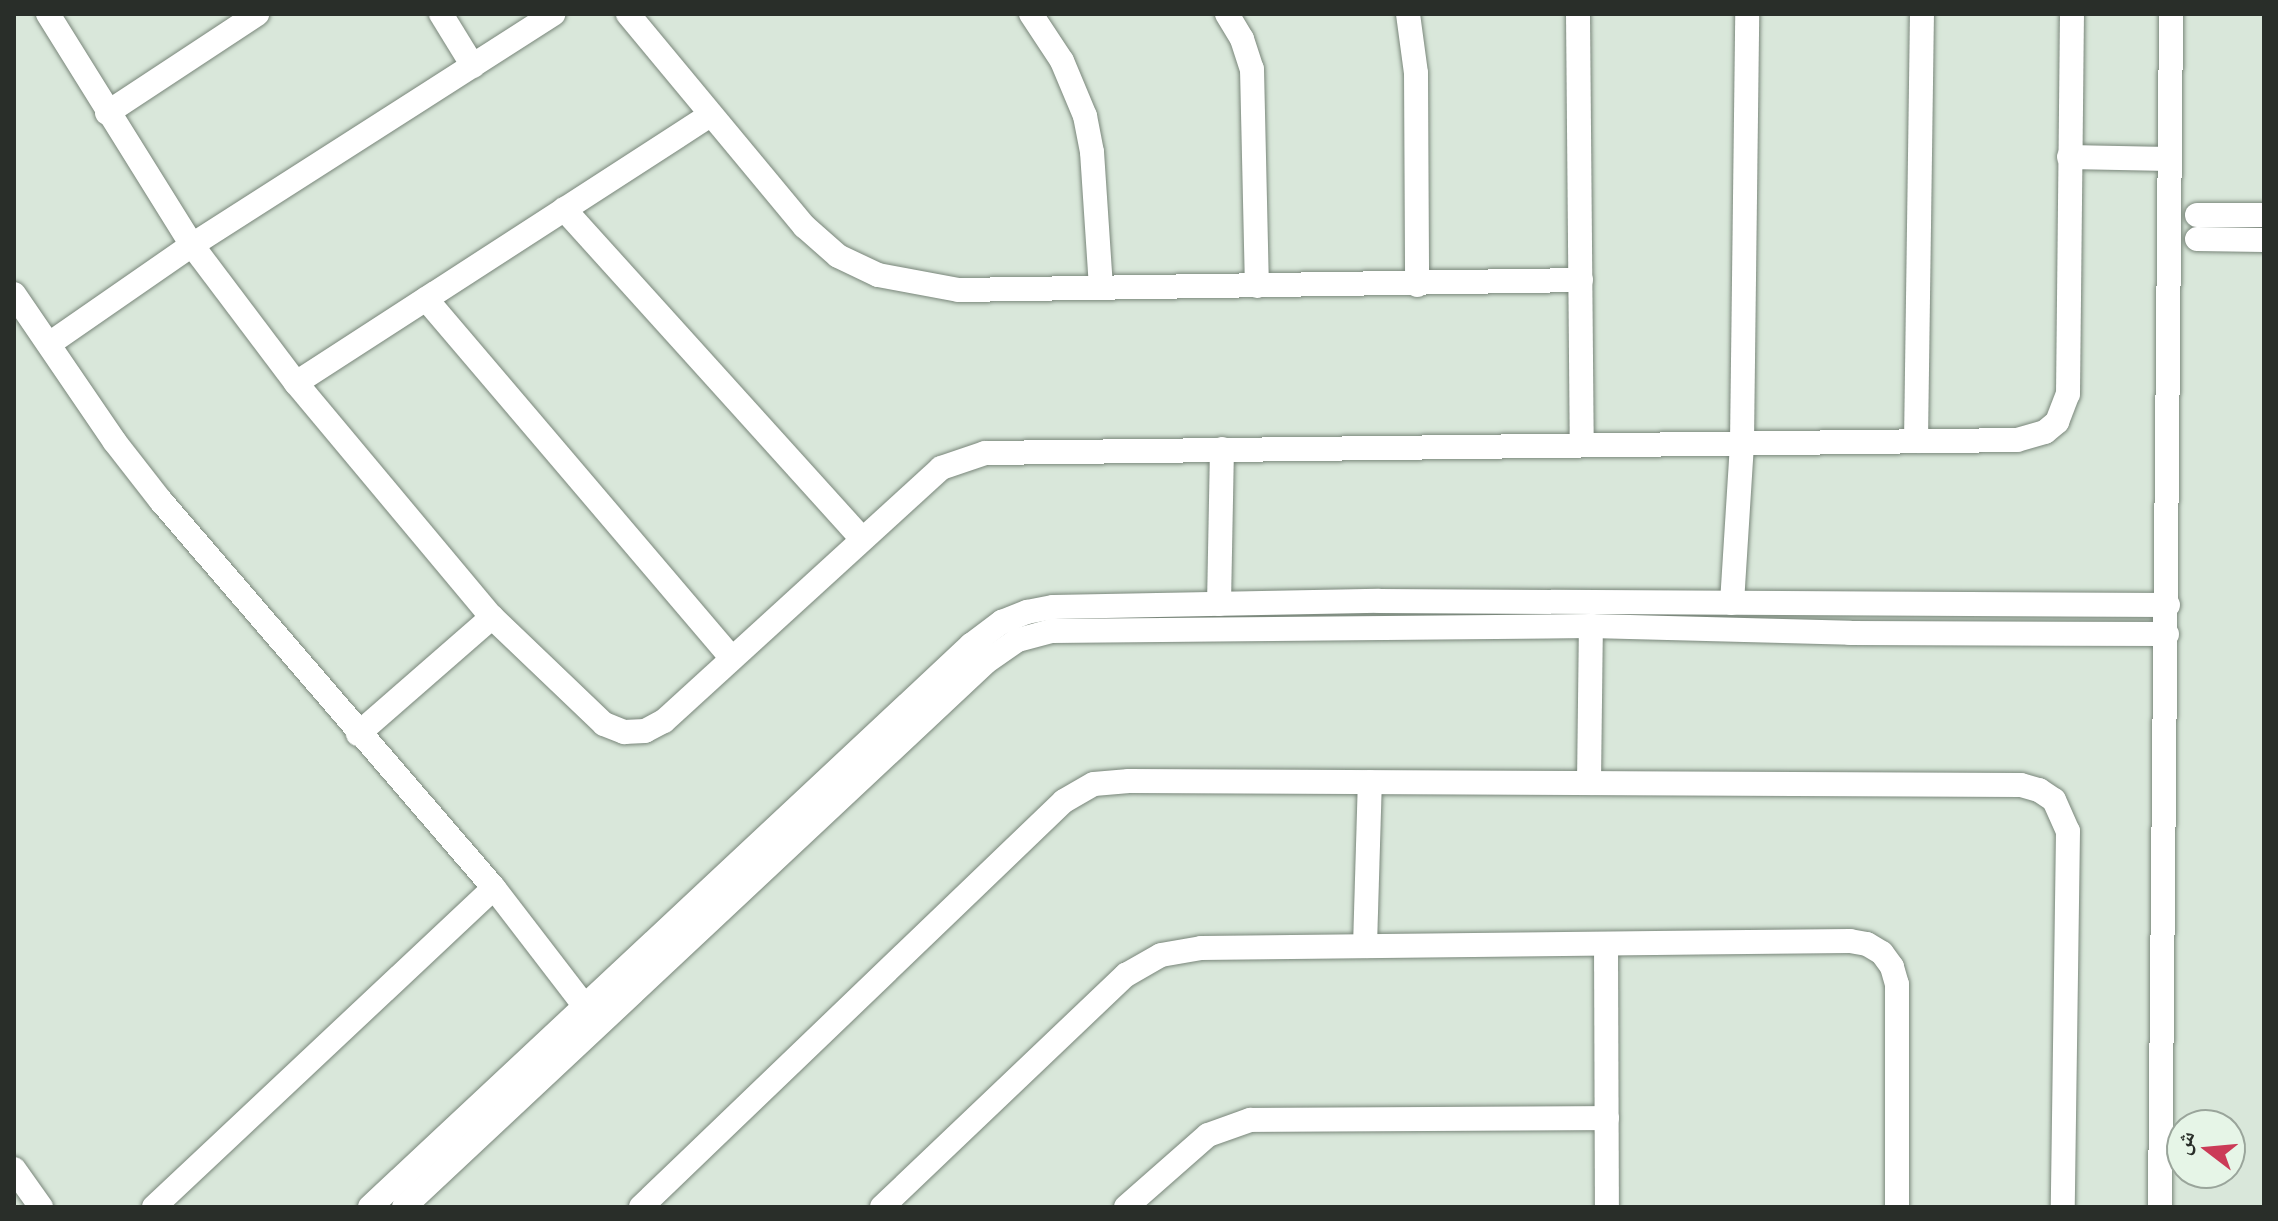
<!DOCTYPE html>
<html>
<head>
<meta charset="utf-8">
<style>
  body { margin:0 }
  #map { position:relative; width:2278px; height:1221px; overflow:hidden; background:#d9e7da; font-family:"Fira Sans Condensed","Noto Naskh Arabic",sans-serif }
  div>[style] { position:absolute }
  .roads { filter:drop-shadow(0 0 2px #79867a) drop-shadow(0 0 2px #79867a) }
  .minor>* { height:24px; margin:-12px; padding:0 12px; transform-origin:12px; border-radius:12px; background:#fff }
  span { translate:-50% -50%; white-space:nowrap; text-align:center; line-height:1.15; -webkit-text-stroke:8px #e6f5e7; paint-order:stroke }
  .frame { position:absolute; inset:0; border:16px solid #292e29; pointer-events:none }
  .north { position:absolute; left:2166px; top:1109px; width:80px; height:80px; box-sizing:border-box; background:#e6f5e7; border:2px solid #9aa59b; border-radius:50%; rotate:286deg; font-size:22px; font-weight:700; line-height:32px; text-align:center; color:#292e29 }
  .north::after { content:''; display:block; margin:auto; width:28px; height:36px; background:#cb3b57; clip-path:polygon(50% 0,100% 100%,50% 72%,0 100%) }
</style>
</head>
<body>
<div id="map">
  <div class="roads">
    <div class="minor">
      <i style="left:48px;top:14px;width:272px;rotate:58.1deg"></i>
      <i style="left:192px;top:245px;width:173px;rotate:53deg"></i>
      <i style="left:296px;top:383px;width:305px;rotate:50.1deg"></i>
      <i style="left:492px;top:617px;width:155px;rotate:43.7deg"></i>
      <i style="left:604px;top:724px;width:22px;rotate:22deg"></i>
      <i style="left:624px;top:732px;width:21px;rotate:-3deg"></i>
      <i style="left:645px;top:731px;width:21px;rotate:-28deg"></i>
      <i style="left:664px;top:721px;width:375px;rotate:-42.4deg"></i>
      <i style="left:941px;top:468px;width:46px;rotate:-18.8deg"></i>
      <i style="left:985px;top:453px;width:1032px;rotate:-0.72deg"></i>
      <i style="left:2017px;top:440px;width:29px;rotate:-16deg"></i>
      <i style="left:2045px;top:432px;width:16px;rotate:-40deg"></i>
      <i style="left:2057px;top:422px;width:30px;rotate:-69deg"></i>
      <i style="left:2068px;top:394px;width:380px;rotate:-89.4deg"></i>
      <i style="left:441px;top:14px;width:61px;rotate:58.4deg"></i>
      <i style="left:628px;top:14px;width:276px;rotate:50.3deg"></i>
      <i style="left:804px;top:226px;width:45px;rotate:41.4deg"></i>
      <i style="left:838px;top:256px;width:44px;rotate:25.4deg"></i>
      <i style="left:878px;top:275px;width:82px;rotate:10.5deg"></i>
      <i style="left:959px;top:290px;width:622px;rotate:-0.92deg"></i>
      <i style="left:1031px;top:14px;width:56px;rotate:56.6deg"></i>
      <i style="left:1062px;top:61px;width:60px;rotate:67.3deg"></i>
      <i style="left:1085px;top:116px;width:37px;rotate:79deg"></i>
      <i style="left:1092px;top:152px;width:134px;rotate:86.2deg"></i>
      <i style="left:1227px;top:14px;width:29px;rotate:59deg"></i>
      <i style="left:1242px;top:39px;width:32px;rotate:72deg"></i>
      <i style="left:1252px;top:69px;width:217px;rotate:88.7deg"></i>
      <i style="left:1408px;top:14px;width:60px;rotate:82.3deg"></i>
      <i style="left:1416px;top:73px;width:212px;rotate:89.7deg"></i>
      <i style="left:1578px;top:14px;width:431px;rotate:89.5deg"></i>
      <i style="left:107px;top:113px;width:180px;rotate:-33.4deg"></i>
      <i style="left:2069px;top:157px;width:100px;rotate:1.1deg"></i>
      <i style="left:564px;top:209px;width:445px;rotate:47.9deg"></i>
      <i style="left:2197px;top:215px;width:67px"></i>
      <i style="left:2197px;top:239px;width:67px;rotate:0.9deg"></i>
      <i style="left:14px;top:294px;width:179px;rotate:55.7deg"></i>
      <i style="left:115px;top:442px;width:75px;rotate:52.1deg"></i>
      <i style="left:161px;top:501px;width:511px;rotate:49.29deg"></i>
      <i style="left:494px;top:888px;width:151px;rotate:52.5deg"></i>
      <i style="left:426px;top:299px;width:471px;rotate:49.6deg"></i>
      <i style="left:49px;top:344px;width:174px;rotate:-34.7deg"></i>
      <i style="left:192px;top:245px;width:429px;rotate:-32.6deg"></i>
      <i style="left:296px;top:383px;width:492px;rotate:-32.9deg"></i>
      <i style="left:1916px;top:441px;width:427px;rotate:-89.2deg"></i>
      <i style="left:1732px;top:603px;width:160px;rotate:-86.4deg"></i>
      <i style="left:1742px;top:443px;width:429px;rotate:-89.3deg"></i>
      <i style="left:1219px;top:604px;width:155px;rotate:-88.9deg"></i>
      <i style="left:358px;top:734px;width:178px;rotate:-41.1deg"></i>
      <i style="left:1589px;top:783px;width:157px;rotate:-89.3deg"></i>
      <i style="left:1606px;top:944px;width:263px;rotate:89.8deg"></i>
      <i style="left:1365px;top:946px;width:164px;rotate:-88.3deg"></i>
      <i style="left:14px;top:1169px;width:47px;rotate:54.6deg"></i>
      <i style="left:154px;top:1207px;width:466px;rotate:-43.2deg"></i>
      <i style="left:370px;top:1207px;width:823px;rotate:-43.08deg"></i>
      <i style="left:971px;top:645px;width:39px;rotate:-37deg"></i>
      <i style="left:1002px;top:622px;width:27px;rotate:-22deg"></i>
      <i style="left:1027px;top:612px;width:26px;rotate:-11deg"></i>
      <i style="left:1053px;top:607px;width:326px;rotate:-1.1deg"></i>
      <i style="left:1379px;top:601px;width:789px;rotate:0.29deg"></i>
      <i style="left:404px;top:1207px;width:797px;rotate:-43.12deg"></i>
      <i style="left:986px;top:662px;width:39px;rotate:-35deg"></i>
      <i style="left:1018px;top:640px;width:35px;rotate:-15deg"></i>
      <i style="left:1052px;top:631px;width:539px;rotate:-0.53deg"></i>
      <i style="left:1591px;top:626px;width:259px;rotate:1.5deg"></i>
      <i style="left:1850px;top:633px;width:317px;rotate:0.2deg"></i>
      <i style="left:641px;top:1207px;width:586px;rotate:-43.83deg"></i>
      <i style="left:1064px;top:801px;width:34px;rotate:-30deg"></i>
      <i style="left:1094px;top:784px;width:35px;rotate:-5deg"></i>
      <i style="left:1129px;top:781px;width:892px;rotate:0.26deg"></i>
      <i style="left:2021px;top:785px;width:19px;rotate:16deg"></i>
      <i style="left:2039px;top:790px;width:18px;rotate:34deg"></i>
      <i style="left:2054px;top:800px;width:34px;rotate:66deg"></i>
      <i style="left:2068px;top:831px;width:376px;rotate:90.8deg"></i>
      <i style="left:882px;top:1207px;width:337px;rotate:-43.6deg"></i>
      <i style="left:1126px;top:975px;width:40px;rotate:-29.7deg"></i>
      <i style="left:1161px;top:955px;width:41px;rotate:-9.9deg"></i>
      <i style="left:1201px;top:948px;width:649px;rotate:-0.62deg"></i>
      <i style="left:1850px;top:941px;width:17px;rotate:10deg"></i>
      <i style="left:1867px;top:944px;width:17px;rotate:31deg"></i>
      <i style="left:1882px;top:953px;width:17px;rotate:54deg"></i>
      <i style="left:1892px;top:967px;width:18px;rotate:74deg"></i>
      <i style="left:1897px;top:984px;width:223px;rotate:90deg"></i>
      <i style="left:1126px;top:1207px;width:109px;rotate:-41.3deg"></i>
      <i style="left:1208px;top:1135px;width:45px;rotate:-19.7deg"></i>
      <i style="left:1250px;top:1120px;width:357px;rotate:-0.3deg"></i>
      <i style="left:2160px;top:1207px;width:1193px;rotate:-89.47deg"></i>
    </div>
  </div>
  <div class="frame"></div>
  <div class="north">ش</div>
</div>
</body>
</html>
